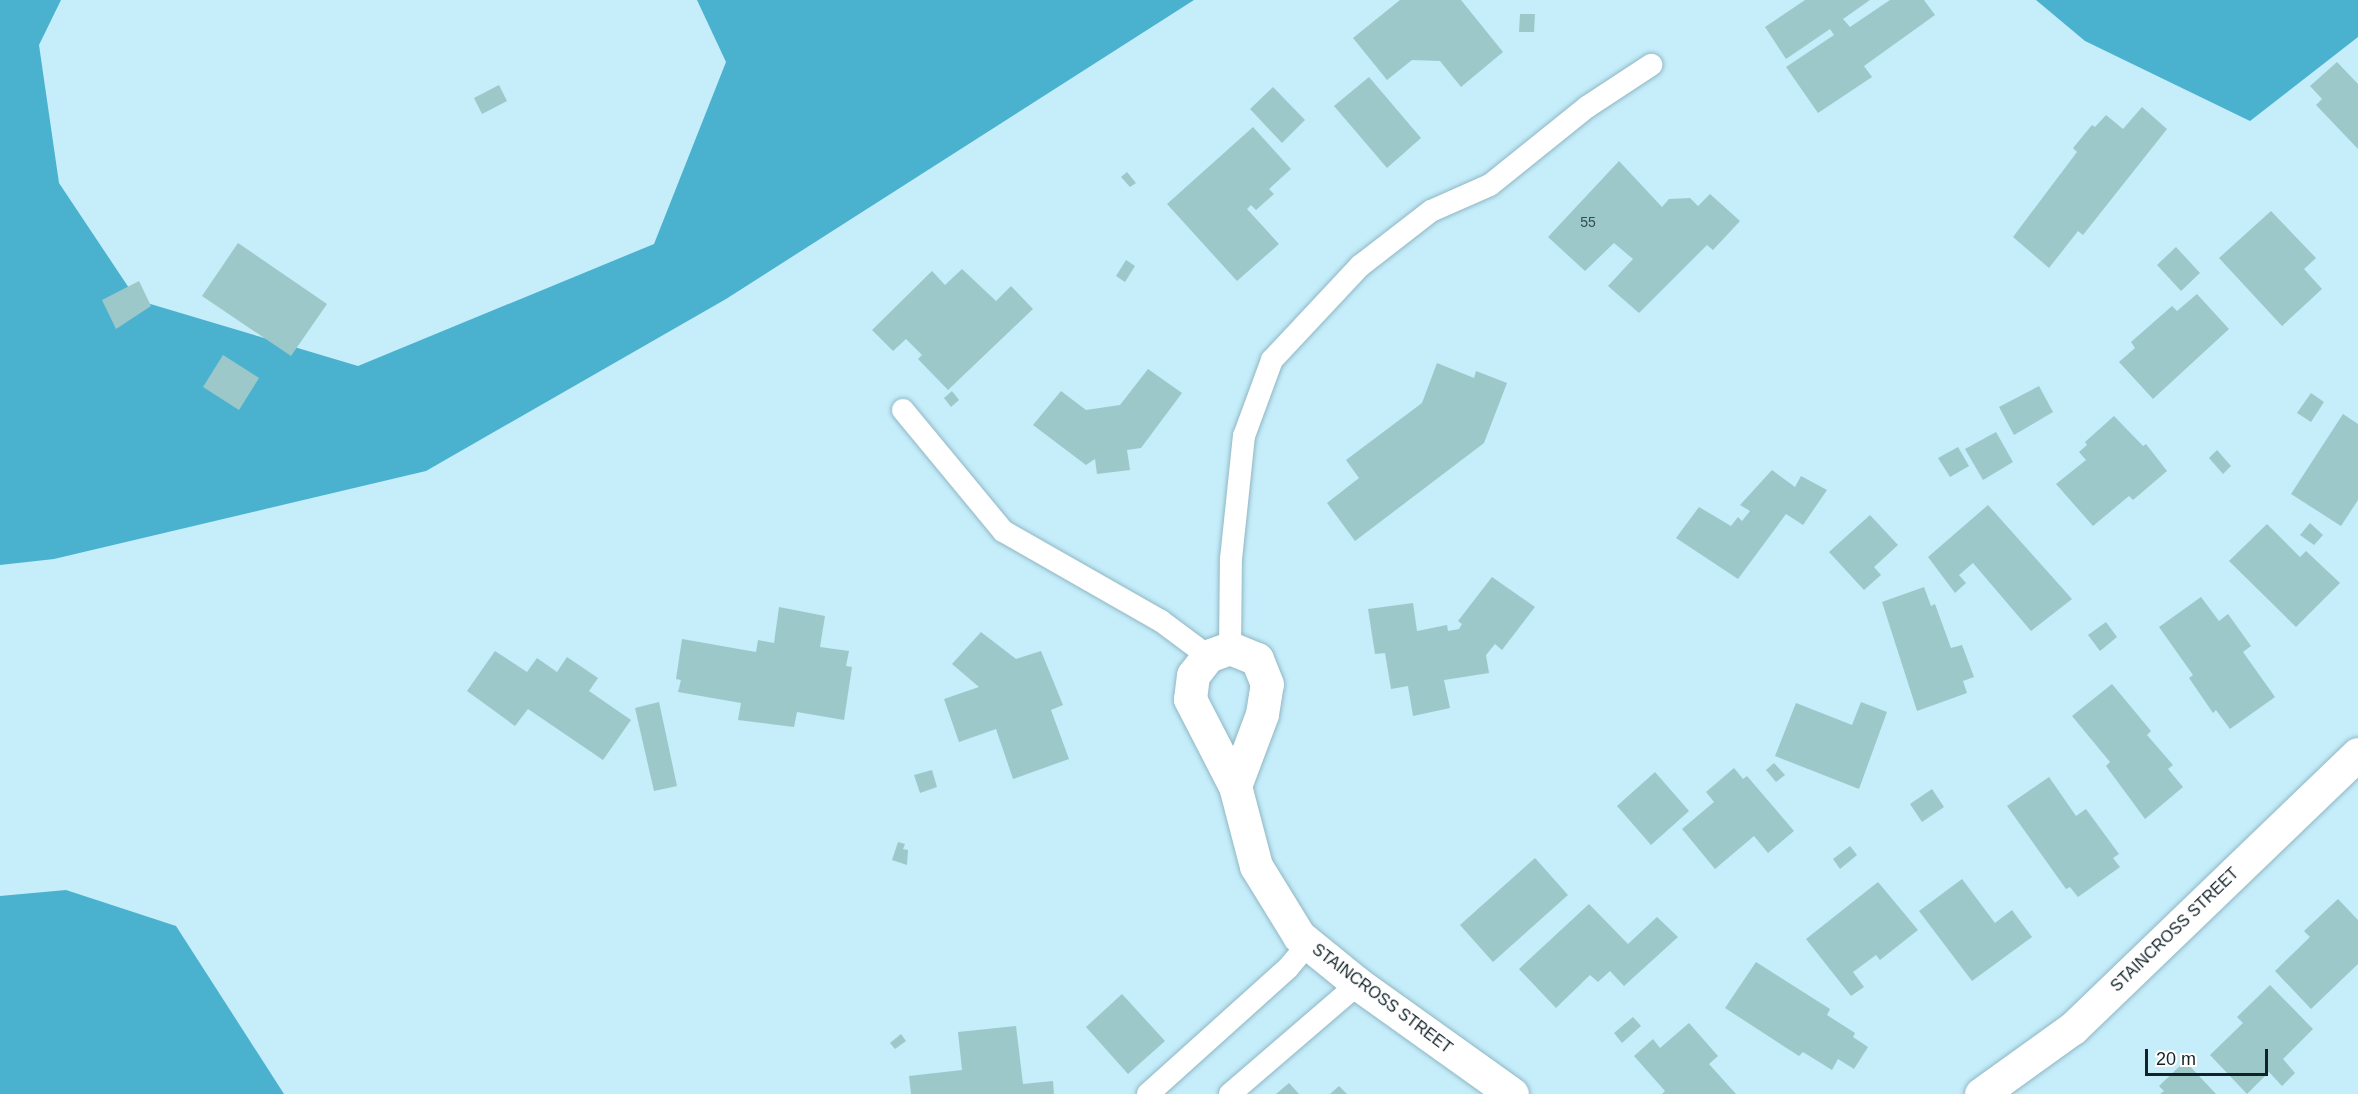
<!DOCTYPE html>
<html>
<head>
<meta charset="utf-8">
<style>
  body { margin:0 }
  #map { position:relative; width:2358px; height:1094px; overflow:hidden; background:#c5edfa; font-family:Helvetica,sans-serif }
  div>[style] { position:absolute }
  .forest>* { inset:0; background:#4ab2cf }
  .building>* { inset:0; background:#9dc8ca }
  .roads { filter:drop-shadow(0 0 2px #90b7c3) drop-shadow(0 0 2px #90b7c3) }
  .lane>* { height:22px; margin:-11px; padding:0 11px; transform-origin:11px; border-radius:11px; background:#fff }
  .street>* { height:33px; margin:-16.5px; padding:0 16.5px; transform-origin:16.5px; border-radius:16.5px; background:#fff }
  span { translate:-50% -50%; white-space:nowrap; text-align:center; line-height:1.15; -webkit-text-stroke:5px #fff; paint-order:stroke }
  .number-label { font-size:14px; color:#354c50 }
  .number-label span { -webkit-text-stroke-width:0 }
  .street-label { font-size:16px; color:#122227 }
  .scale { position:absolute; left:2145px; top:1049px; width:123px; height:27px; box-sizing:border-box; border:3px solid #122227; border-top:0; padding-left:8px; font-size:18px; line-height:21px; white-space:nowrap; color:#122227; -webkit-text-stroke:4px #fff; paint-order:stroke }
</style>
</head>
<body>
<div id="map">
  <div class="forest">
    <i style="clip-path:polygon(0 0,61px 0,39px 45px,59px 183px,137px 300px,358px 366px,654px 244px,726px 62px,697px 0,1194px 0,726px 299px,426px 471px,54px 559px,0 565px)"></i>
    <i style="clip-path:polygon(2036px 0,2358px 0,2358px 37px,2250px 121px,2085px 41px)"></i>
    <i style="clip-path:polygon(66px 890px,176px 926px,284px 1094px,0 1094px,0 896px)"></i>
  </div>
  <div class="building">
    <i style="clip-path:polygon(1400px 0,1461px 0,1503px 52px,1461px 87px,1440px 61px,1412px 60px,1387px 80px,1353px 38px)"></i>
    <i style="clip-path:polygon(1805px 0,1870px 0,1843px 19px,1850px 27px,1890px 0,1924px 0,1935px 15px,1864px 66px,1872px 77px,1818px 113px,1786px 67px,1834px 35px,1830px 29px,1786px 59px,1765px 27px)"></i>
    <i style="clip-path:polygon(1520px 14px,1535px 14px,1534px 32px,1519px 32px)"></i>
    <i style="clip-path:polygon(2337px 62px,2358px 84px,2358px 149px,2316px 105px,2322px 99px,2310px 86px)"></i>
    <i style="clip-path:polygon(1369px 77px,1421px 138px,1387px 168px,1334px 106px)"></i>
    <i style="clip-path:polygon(499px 85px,507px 101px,482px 114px,474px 98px)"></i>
    <i style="clip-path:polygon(1273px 87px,1305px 120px,1282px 143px,1250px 109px)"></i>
    <i style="clip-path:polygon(2142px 107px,2167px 129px,2083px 235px,2078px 231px,2049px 268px,2013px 237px,2077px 152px,2073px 148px,2092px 125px,2095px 127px,2106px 115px,2123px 129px)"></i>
    <i style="clip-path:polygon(1253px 127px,1291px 169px,1269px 189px,1274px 194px,1256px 210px,1251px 205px,1247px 209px,1279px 244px,1237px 281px,1167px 204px)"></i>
    <i style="clip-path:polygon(1619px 161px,1662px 207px,1669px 199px,1690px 198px,1698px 206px,1710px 194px,1740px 221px,1713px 250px,1707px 245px,1639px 313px,1608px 286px,1633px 259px,1614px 243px,1585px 271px,1548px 237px)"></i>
    <i style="clip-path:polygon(1127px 172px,1136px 183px,1130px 187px,1121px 177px)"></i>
    <i style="clip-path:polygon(2271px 211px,2316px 258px,2304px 269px,2322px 289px,2282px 326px,2219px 258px)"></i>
    <i style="clip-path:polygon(238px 243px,327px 304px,291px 356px,202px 296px)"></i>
    <i style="clip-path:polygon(2176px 247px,2200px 273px,2181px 291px,2157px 265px)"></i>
    <i style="clip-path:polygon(1126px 260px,1135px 266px,1125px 282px,1116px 276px)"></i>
    <i style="clip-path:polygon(962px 269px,996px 301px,1011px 286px,1033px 309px,948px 390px,918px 359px,922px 355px,906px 339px,893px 351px,872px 330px,932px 271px,945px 285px)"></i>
    <i style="clip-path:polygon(139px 281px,151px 306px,116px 329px,102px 300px)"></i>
    <i style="clip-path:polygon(2197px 294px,2229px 329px,2153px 399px,2119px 362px,2135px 348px,2131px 342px,2172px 306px,2177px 311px)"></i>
    <i style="clip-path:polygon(223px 355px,259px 378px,239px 410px,203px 387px)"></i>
    <i style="clip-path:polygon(1437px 363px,1474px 378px,1476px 371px,1507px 383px,1484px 443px,1355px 541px,1327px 503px,1359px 478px,1346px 460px,1422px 403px)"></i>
    <i style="clip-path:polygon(1148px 369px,1182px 393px,1141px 448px,1127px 450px,1130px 470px,1097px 474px,1095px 459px,1086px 465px,1033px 425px,1061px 391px,1086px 410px,1120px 405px)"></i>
    <i style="clip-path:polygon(2039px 386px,2053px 412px,2014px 435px,1999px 407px)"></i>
    <i style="clip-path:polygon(952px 391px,959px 400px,951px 407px,944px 398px)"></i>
    <i style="clip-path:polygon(2311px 393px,2324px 402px,2311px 422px,2297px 413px)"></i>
    <i style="clip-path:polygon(2343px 414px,2358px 424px,2358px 500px,2341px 526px,2291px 494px)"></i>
    <i style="clip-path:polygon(2114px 416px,2143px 446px,2146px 444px,2167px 471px,2133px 500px,2129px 496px,2093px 526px,2056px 484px,2086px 460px,2079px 452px,2087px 445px,2085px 442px)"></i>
    <i style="clip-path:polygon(1996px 432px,2013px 462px,1983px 480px,1965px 449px)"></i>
    <i style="clip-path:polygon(1958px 447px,1969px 466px,1950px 477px,1938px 458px)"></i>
    <i style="clip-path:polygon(2217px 450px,2231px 466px,2223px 474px,2209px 458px)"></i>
    <i style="clip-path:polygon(1772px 470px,1795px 487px,1801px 476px,1827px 490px,1803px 525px,1786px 514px,1738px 579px,1676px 538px,1699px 507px,1731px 526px,1738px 517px,1742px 521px,1750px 511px,1740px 505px)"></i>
    <i style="clip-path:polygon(1988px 505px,2072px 599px,2031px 631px,1973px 563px,1959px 575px,1966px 583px,1955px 593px,1928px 557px)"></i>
    <i style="clip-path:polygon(1870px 515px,1898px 545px,1874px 567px,1881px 575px,1864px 590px,1829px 552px)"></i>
    <i style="clip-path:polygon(2310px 523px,2323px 535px,2314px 545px,2300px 535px)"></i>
    <i style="clip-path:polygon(2267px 524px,2300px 557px,2306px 551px,2340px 583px,2296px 627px,2229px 561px)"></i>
    <i style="clip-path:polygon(1492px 577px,1535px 607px,1502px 650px,1495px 644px,1486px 655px,1489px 673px,1444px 680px,1450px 708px,1413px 716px,1408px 686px,1391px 689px,1385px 653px,1375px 654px,1368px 609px,1413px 603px,1417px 631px,1447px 625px,1448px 631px,1459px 629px,1462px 624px,1458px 621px)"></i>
    <i style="clip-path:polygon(1924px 587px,1931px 606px,1935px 604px,1951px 648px,1962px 645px,1974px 677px,1963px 681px,1967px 693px,1917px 711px,1882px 602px)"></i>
    <i style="clip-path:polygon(2201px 597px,2219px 621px,2228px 614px,2251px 646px,2243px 652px,2275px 697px,2230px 729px,2216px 710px,2213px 713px,2189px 678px,2193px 675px,2159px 627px)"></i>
    <i style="clip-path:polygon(779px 607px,825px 616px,820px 647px,849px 651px,846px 666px,852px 667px,844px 720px,797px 712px,794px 727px,738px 720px,741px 703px,678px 692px,681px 680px,676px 679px,682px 639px,756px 652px,758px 640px,774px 643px)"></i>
    <i style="clip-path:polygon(2106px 622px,2117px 637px,2100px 651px,2088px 635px)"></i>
    <i style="clip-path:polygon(981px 632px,1016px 659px,1041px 651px,1063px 705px,1051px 710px,1069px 759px,1013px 779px,996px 729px,959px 742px,944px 699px,979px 687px,952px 664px)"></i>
    <i style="clip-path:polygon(495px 651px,527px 672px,537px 658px,557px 672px,567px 657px,598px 678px,589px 691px,631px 720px,603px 760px,528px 709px,515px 726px,467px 691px)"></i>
    <i style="clip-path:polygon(2112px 684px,2151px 731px,2147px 735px,2173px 765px,2168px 769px,2183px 787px,2145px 819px,2106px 766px,2110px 762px,2072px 716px)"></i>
    <i style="clip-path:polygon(659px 702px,677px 786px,654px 791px,635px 708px)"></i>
    <i style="clip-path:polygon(1861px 702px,1887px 712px,1859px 789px,1775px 756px,1796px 703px,1852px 725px)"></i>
    <i style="clip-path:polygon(1774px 763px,1785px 775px,1776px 782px,1766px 770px)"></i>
    <i style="clip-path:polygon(1734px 768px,1743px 779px,1747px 776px,1794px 831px,1768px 853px,1754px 836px,1715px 869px,1682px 829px,1714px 802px,1706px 792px)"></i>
    <i style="clip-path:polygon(932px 770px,937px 787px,920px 793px,914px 775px)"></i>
    <i style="clip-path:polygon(1655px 772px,1689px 811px,1651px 845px,1617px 806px)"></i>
    <i style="clip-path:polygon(2049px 777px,2076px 816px,2086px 809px,2119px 854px,2113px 858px,2120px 867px,2078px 897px,2070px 887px,2066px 889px,2007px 806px)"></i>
    <i style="clip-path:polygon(1932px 789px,1944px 807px,1922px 822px,1910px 804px)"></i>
    <i style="clip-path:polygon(898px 842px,905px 844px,903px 849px,908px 850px,907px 865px,892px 860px)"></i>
    <i style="clip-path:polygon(1850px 846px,1857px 855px,1840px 869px,1833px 859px)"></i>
    <i style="clip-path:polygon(1535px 858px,1568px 895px,1493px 962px,1460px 925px)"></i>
    <i style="clip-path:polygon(1962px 879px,1995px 923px,2012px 910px,2032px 937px,1972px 981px,1919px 911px)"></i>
    <i style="clip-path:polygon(1878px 882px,1918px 930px,1880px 960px,1876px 955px,1853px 972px,1864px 987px,1851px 996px,1806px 939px)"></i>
    <i style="clip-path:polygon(2338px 899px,2358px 920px,2358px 964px,2311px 1009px,2275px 971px,2310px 937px,2304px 931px)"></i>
    <i style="clip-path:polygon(1589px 904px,1628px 944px,1657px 917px,1678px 937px,1624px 986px,1610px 971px,1598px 982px,1590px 975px,1556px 1008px,1519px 969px)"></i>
    <i style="clip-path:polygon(1756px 962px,1830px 1009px,1827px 1015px,1855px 1033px,1853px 1037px,1868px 1047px,1854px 1069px,1838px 1059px,1832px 1070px,1803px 1052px,1799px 1056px,1725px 1008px)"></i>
    <i style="clip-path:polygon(2270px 985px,2313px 1029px,2283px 1059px,2295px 1073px,2282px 1086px,2269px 1072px,2247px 1094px,2210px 1055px,2243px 1023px,2237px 1017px)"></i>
    <i style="clip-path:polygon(1122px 994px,1165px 1041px,1128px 1074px,1086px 1027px)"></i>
    <i style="clip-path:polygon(1633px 1017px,1641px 1026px,1622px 1043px,1614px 1033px)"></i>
    <i style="clip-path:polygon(1689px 1023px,1718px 1056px,1709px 1064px,1736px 1094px,1662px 1094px,1665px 1091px,1634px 1056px,1653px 1039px,1660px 1048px)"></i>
    <i style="clip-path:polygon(1016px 1026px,1023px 1084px,1053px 1081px,1054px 1094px,911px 1094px,909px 1076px,962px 1070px,958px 1032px)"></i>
    <i style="clip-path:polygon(901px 1034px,906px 1041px,895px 1049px,890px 1043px)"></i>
    <i style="clip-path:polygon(2185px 1061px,2216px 1094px,2160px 1094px,2164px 1091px,2159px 1086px)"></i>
    <i style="clip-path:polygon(1289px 1083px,1299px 1094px,1276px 1094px)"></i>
    <i style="clip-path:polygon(1339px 1086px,1347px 1094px,1330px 1094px)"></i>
  </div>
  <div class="roads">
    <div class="lane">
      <i style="left:903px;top:410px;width:157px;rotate:50.4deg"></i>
      <i style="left:1003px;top:531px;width:182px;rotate:29.7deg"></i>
      <i style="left:1161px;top:621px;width:59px;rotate:36.7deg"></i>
      <i style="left:1230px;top:648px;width:89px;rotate:-89.4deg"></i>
      <i style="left:1231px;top:559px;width:124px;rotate:-84deg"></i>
      <i style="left:1244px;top:436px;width:81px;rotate:-69.8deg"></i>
      <i style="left:1272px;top:360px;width:129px;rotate:-46.9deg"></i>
      <i style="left:1360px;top:266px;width:90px;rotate:-37.8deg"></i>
      <i style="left:1431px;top:211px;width:64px;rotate:-23.8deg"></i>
      <i style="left:1490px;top:185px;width:124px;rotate:-38.8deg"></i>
      <i style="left:1587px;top:107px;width:77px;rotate:-33.3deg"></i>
      <i style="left:1148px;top:1094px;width:188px;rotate:-42deg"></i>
      <i style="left:1288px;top:968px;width:31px;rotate:-50deg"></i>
      <i style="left:1230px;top:1094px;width:169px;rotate:-40.7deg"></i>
    </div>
    <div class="street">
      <i style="left:1235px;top:786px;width:77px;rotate:-69.4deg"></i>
      <i style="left:1262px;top:714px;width:30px;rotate:-81deg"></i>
      <i style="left:1267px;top:684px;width:27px;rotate:-112deg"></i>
      <i style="left:1257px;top:659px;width:29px;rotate:-158deg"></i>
      <i style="left:1230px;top:648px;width:23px;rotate:160deg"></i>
      <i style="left:1208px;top:656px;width:24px;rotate:128deg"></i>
      <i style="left:1193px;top:675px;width:24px;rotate:97deg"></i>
      <i style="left:1190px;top:699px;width:98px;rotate:62.7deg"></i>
      <i style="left:1235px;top:786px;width:83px;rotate:75.3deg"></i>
      <i style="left:1256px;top:866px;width:82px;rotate:58.4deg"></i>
      <i style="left:1299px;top:936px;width:76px;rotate:39.1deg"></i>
      <i style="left:1358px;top:984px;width:189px;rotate:35.5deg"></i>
      <i style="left:1981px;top:1094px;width:113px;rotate:-35.7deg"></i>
      <i style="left:2073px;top:1028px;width:395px;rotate:-43.9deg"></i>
    </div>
  </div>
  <div class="number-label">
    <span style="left:1588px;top:222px">55</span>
  </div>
  <div class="street-label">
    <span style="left:2175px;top:930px;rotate:-44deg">STAINCROSS STREET</span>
    <span style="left:1382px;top:999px;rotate:37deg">STAINCROSS STREET</span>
  </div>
  <div class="scale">20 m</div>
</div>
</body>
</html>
